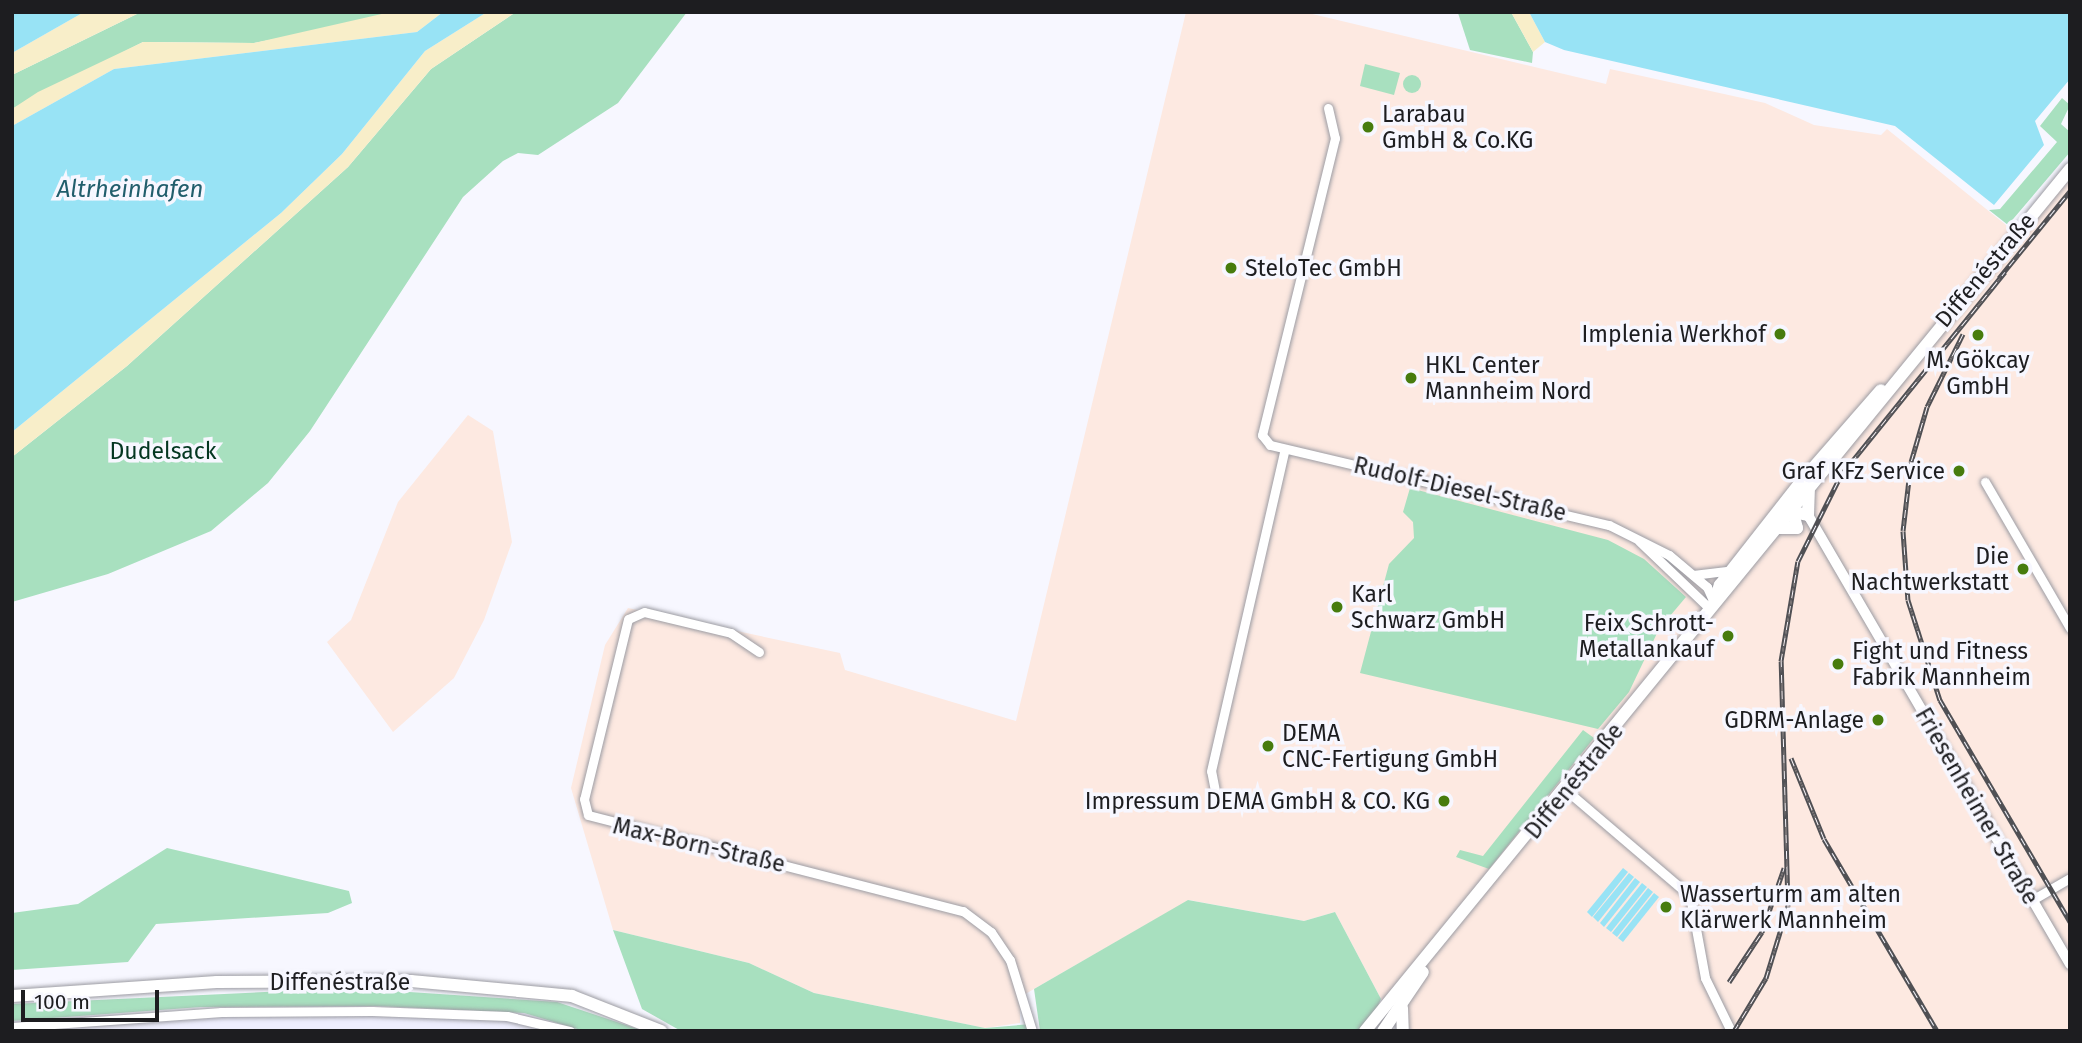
<!DOCTYPE html>
<html>
<head>
<meta charset="utf-8">
<style>
  body { margin:0 }
  #map { position:relative; width:2082px; height:1043px; overflow:hidden; background:#f7f7ff; font-family:"Fira Sans",sans-serif }
  div>[style] { position:absolute }
  .built>* { inset:0; background:#eeeefe }
  .industrial>* { inset:0; background:#fde9e1 }
  .green>* { inset:0; background:#a8e0bf }
  .round { border-radius:50% }
  .sand>* { inset:0; background:#f8eec9 }
  .water>* { inset:0; background:#98e3f5 }
  .roads { filter:drop-shadow(0 0 2px #9c9ca3) drop-shadow(0 0 2px #9c9ca3) }
  .minor>* { height:9px; margin:-4.5px; padding:0 4.5px; transform-origin:4.5px; border-radius:4.5px; background:#fff }
  .tertiary>* { height:10px; margin:-5px; padding:0 5px; transform-origin:5px; border-radius:5px; background:#fff }
  .secondary>* { height:12px; margin:-6px; padding:0 6px; transform-origin:6px; border-radius:6px; background:#fff }
  .rail>* { height:5px; margin-top:-2.5px; transform-origin:0; background:repeating-linear-gradient(90deg,#f7f7ff 0 8px,#505054 0 16px); box-sizing:border-box; border-block:2px solid #505054 }
  .dots>* { width:19px; height:19px; translate:-50% -50%; box-sizing:border-box; border:4px solid #f7f7ff; border-radius:50% }
  span { translate:-50% -50%; white-space:nowrap; text-align:center; line-height:1.15; -webkit-text-stroke:7px #f7f7ff; paint-order:stroke }
  .poi-label { font-size:23px; color:#1d1d20 }
  .left { translate:0 -50%; text-align:left }
  .right { translate:-100% -50%; text-align:right }
  .street-label { font-size:23px; color:#1d1d20 }
  .park-label { font-size:23px; color:#043621 }
  .water-label { font-size:24px; color:#215e6c; font-style:italic }
  .frame { position:absolute; inset:0; border:14px solid #1d1d20; pointer-events:none }
  .scale { position:absolute; left:21px; top:990px; width:138px; height:32px; box-sizing:border-box; border:4px solid #1d1d20; border-top:0; padding-left:9px; font-size:21px; line-height:24px; white-space:nowrap; color:#1d1d20; -webkit-text-stroke:5px #f7f7ff; paint-order:stroke }
</style>
</head>
<body>
<div id="map">
  <div class="built">
    <i style="clip-path:polygon(316px 1005px,524px 1013px,584px 1031px,12px 1031px,12px 1021px)"></i>
  </div>
  <div class="industrial">
    <i style="clip-path:polygon(1186px 12px,1304px 12px,1606px 84px,1610px 69px,1765px 103px,1814px 125px,1881px 135px,1887px 129px,2006px 225px,2018px 242px,2070px 178px,2070px 1031px,1413px 1031px,1381px 999px,1335px 912px,1304px 921px,1189px 900px,1020px 997px,1020px 1023px,985px 1028px,814px 993px,749px 963px,613px 930px,571px 788px,605px 645px,628px 608px,840px 653px,845px 670px,1016px 721px)"></i>
    <i style="clip-path:polygon(468px 415px,493px 431px,512px 542px,484px 620px,454px 678px,393px 732px,327px 642px,351px 620px,398px 502px)"></i>
  </div>
  <div class="green">
    <i style="clip-path:polygon(141px 12px,416px 12px,254px 43px,143px 42px,12px 109px,12px 75px)"></i>
    <i style="clip-path:polygon(516px 12px,687px 12px,618px 103px,538px 155px,518px 153px,503px 161px,463px 197px,310px 431px,268px 483px,211px 531px,108px 574px,12px 602px,12px 457px,127px 366px,348px 167px,431px 69px)"></i>
    <i style="clip-path:polygon(1511px 12px,1533px 52px,1532px 63px,1470px 50px,1458px 13px)"></i>
    <i style="clip-path:polygon(1365px 64px,1400px 73px,1394px 95px,1360px 86px)"></i>
    <i class="round" style="left:1403px;top:75px;width:18px;height:18px"></i>
    <i style="clip-path:polygon(2062px 98px,2070px 105px,2061px 124px,2070px 132px,2070px 152px,2008px 225px,1989px 210px,2000px 209px,2057px 142px,2040px 126px)"></i>
    <i style="clip-path:polygon(1410px 488px,1608px 540px,1644px 559px,1686px 597px,1659px 629px,1629px 692px,1598px 729px,1360px 673px,1389px 564px,1414px 538px,1413px 522px,1403px 512px)"></i>
    <i style="clip-path:polygon(1583px 730px,1594px 738px,1489px 869px,1456px 857px,1460px 850px,1483px 856px)"></i>
    <i style="clip-path:polygon(167px 848px,349px 891px,352px 903px,328px 913px,156px 924px,128px 962px,12px 970px,12px 913px,78px 904px)"></i>
    <i style="clip-path:polygon(1188px 900px,1304px 921px,1335px 912px,1381px 999px,1376px 1010px,1358px 1031px,1040px 1031px,1034px 989px)"></i>
    <i style="clip-path:polygon(613px 930px,749px 963px,814px 993px,985px 1028px,1031px 1024px,1032px 1031px,681px 1031px,642px 1009px)"></i>
    <i style="clip-path:polygon(350px 988px,557px 1002px,644px 1031px,584px 1031px,524px 1013px,376px 1006px,201px 1007px,12px 1021px,12px 1004px)"></i>
  </div>
  <div class="sand">
    <i style="clip-path:polygon(84px 12px,141px 12px,12px 75px,12px 53px)"></i>
    <i style="clip-path:polygon(443px 12px,417px 32px,114px 69px,12px 126px,12px 109px,38px 92px,143px 42px,254px 43px,386px 13px)"></i>
    <i style="clip-path:polygon(487px 12px,516px 12px,431px 69px,348px 167px,127px 366px,12px 457px,12px 432px,281px 213px,342px 154px,425px 51px)"></i>
    <i style="clip-path:polygon(1511px 12px,1529px 12px,1545px 42px,1533px 52px)"></i>
  </div>
  <div class="water">
    <i style="clip-path:polygon(12px 12px,84px 12px,12px 53px)"></i>
    <i style="clip-path:polygon(443px 12px,487px 12px,425px 51px,342px 154px,281px 213px,12px 432px,12px 126px,114px 69px,417px 32px)"></i>
    <i style="clip-path:polygon(1529px 12px,2070px 12px,2070px 79px,2035px 121px,2044px 145px,1994px 205px,1895px 126px,1564px 50px,1545px 42px)"></i>
    <i style="clip-path:polygon(1623px 868px,1628px 872px,1592px 917px,1587px 912px)"></i>
    <i style="clip-path:polygon(1629px 873px,1634px 877px,1598px 922px,1593px 917px)"></i>
    <i style="clip-path:polygon(1635px 878px,1640px 882px,1604px 927px,1600px 923px)"></i>
    <i style="clip-path:polygon(1642px 883px,1647px 887px,1611px 932px,1606px 928px)"></i>
    <i style="clip-path:polygon(1648px 888px,1653px 892px,1617px 937px,1612px 933px)"></i>
    <i style="clip-path:polygon(1654px 893px,1659px 897px,1623px 942px,1618px 938px)"></i>
  </div>
  <div class="roads">
    <div class="minor">
      <i style="left:1328px;top:108px;width:31px;rotate:77deg"></i>
      <i style="left:1335px;top:138px;width:306px;rotate:103.8deg"></i>
      <i style="left:1262px;top:435px;width:13px;rotate:51deg"></i>
      <i style="left:1270px;top:445px;width:348px;rotate:13.3deg"></i>
      <i style="left:1609px;top:525px;width:67px;rotate:26.6deg"></i>
      <i style="left:1669px;top:555px;width:50px;rotate:40.1deg"></i>
      <i style="left:1707px;top:587px;width:17px;rotate:66deg"></i>
      <i style="left:1985px;top:482px;width:169px;rotate:59.8deg"></i>
      <i style="left:1639px;top:541px;width:97px;rotate:43.7deg"></i>
      <i style="left:1693px;top:575px;width:38px;rotate:-7deg"></i>
      <i style="left:759px;top:652px;width:34px;rotate:-146deg"></i>
      <i style="left:731px;top:633px;width:89px;rotate:-166.4deg"></i>
      <i style="left:644px;top:612px;width:17px;rotate:156deg"></i>
      <i style="left:628px;top:619px;width:185px;rotate:103.7deg"></i>
      <i style="left:584px;top:799px;width:16px;rotate:76deg"></i>
      <i style="left:588px;top:815px;width:387px;rotate:14.4deg"></i>
      <i style="left:963px;top:911px;width:35px;rotate:37deg"></i>
      <i style="left:991px;top:932px;width:34px;rotate:56deg"></i>
      <i style="left:1010px;top:960px;width:74px;rotate:72.8deg"></i>
      <i style="left:1566px;top:790px;width:163px;rotate:40.5deg"></i>
      <i style="left:1690px;top:896px;width:83px;rotate:79.6deg"></i>
      <i style="left:1705px;top:978px;width:59px;rotate:63.9deg"></i>
      <i style="left:1216px;top:796px;width:25px;rotate:-101deg"></i>
      <i style="left:1211px;top:771px;width:330px;rotate:-77.1deg"></i>
      <i style="left:2032px;top:900px;width:44px;rotate:-30.1deg"></i>
      <i style="left:12px;top:1027px;width:210px;rotate:-4.1deg"></i>
      <i style="left:221px;top:1012px;width:151px;rotate:-0.4deg"></i>
      <i style="left:372px;top:1011px;width:135px;rotate:2.1deg"></i>
      <i style="left:507px;top:1016px;width:65px;rotate:13.4deg"></i>
    </div>
    <div class="tertiary">
      <i style="left:1808px;top:515px;width:520px;rotate:59.74deg"></i>
    </div>
    <div class="secondary">
      <i style="left:1788px;top:511px;width:20px;rotate:11deg"></i>
      <i style="left:1808px;top:515px;width:24px;rotate:-88deg"></i>
      <i style="left:1779px;top:528px;width:18px"></i>
      <i style="left:1797px;top:528px;width:24px;rotate:-105deg"></i>
      <i style="left:1714px;top:603px;width:19px;rotate:-72deg"></i>
      <i style="left:1720px;top:585px;width:130px;rotate:-51.9deg"></i>
      <i style="left:1800px;top:483px;width:123px;rotate:-48.9deg"></i>
      <i style="left:12px;top:996px;width:205px;rotate:-3.9deg"></i>
      <i style="left:217px;top:982px;width:194px;rotate:-0.3deg"></i>
      <i style="left:411px;top:981px;width:162px;rotate:5.3deg"></i>
      <i style="left:572px;top:996px;width:96px;rotate:21.5deg"></i>
      <i style="left:1402px;top:1008px;width:23px;rotate:88deg"></i>
      <i style="left:1365px;top:1031px;width:1114px;rotate:-50.72deg"></i>
      <i style="left:1383px;top:1031px;width:71px;rotate:-55.9deg"></i>
    </div>
  </div>
  <div class="rail">
    <i style="left:1999px;top:278px;width:112px;rotate:-50.8deg"></i>
    <i style="left:1963px;top:334px;width:81px;rotate:116.3deg"></i>
    <i style="left:1927px;top:407px;width:57px;rotate:106.2deg"></i>
    <i style="left:1911px;top:462px;width:69px;rotate:96.6deg"></i>
    <i style="left:1903px;top:531px;width:69px;rotate:85.9deg"></i>
    <i style="left:1908px;top:600px;width:105px;rotate:72.3deg"></i>
    <i style="left:1940px;top:700px;width:257px;rotate:59.6deg"></i>
    <i style="left:1791px;top:758px;width:87px;rotate:67.8deg"></i>
    <i style="left:1824px;top:839px;width:223px;rotate:59.5deg"></i>
    <i style="left:1729px;top:982px;width:60px;rotate:-56.6deg"></i>
    <i style="left:1762px;top:932px;width:68px;rotate:-71deg"></i>
    <i style="left:1734px;top:1031px;width:62px;rotate:-58.9deg"></i>
    <i style="left:1766px;top:978px;width:75px;rotate:-73deg"></i>
    <i style="left:1788px;top:906px;width:245px;rotate:-91.6deg"></i>
    <i style="left:1781px;top:661px;width:101px;rotate:-80.4deg"></i>
    <i style="left:1798px;top:561px;width:96px;rotate:-63.4deg"></i>
    <i style="left:1841px;top:475px;width:261px;rotate:-51.1deg"></i>
  </div>
  <div class="dots">
    <i style="left:1368px;top:127px;background:#477c0e"></i>
    <i style="left:1231px;top:268px;background:#477c0e"></i>
    <i style="left:1780px;top:334px;background:#477c0e"></i>
    <i style="left:1978px;top:335px;background:#477c0e"></i>
    <i style="left:1411px;top:378px;background:#477c0e"></i>
    <i style="left:1959px;top:471px;background:#477c0e"></i>
    <i style="left:2023px;top:569px;background:#477c0e"></i>
    <i style="left:1337px;top:607px;background:#477c0e"></i>
    <i style="left:1728px;top:636px;background:#477c0e"></i>
    <i style="left:1838px;top:664px;background:#477c0e"></i>
    <i style="left:1878px;top:720px;background:#477c0e"></i>
    <i style="left:1268px;top:746px;background:#477c0e"></i>
    <i style="left:1444px;top:801px;background:#477c0e"></i>
    <i style="left:1666px;top:907px;background:#477c0e"></i>
  </div>
  <div class="poi-label">
    <span class="left" style="left:1382px;top:127px">Larabau<br>GmbH &amp; Co.KG</span>
    <span class="left" style="left:1245px;top:268px">SteloTec GmbH</span>
    <span class="right" style="left:1766px;top:334px">Implenia Werkhof</span>
    <span style="left:1978px;top:373px">M. Gökcay<br>GmbH</span>
    <span class="left" style="left:1425px;top:378px">HKL Center<br>Mannheim Nord</span>
    <span class="right" style="left:1945px;top:471px">Graf KFz Service</span>
    <span class="right" style="left:2009px;top:569px">Die<br>Nachtwerkstatt</span>
    <span class="left" style="left:1351px;top:607px">Karl<br>Schwarz GmbH</span>
    <span class="right" style="left:1714px;top:636px">Feix Schrott-<br>Metallankauf</span>
    <span class="left" style="left:1852px;top:664px">Fight und Fitness<br>Fabrik Mannheim</span>
    <span class="right" style="left:1864px;top:720px">GDRM-Anlage</span>
    <span class="left" style="left:1282px;top:746px">DEMA<br>CNC-Fertigung GmbH</span>
    <span class="right" style="left:1430px;top:801px">Impressum DEMA GmbH &amp; CO. KG</span>
    <span class="left" style="left:1680px;top:907px">Wasserturm am alten<br>Klärwerk Mannheim</span>
  </div>
  <div class="street-label">
    <span style="left:1985px;top:270px;rotate:-50deg">Diffenéstraße</span>
    <span style="left:1460px;top:489px;rotate:13deg">Rudolf-Diesel-Straße</span>
    <span style="left:1574px;top:781px;rotate:-51deg">Diffenéstraße</span>
    <span style="left:1977px;top:806px;rotate:60deg">Friesenheimer Straße</span>
    <span style="left:699px;top:845px;rotate:13deg">Max-Born-Straße</span>
    <span style="left:340px;top:982px">Diffenéstraße</span>
  </div>
  <div class="park-label">
    <span style="left:163px;top:451px">Dudelsack</span>
  </div>
  <div class="water-label">
    <span style="left:130px;top:190px">Altrheinhafen</span>
  </div>
  <div class="frame"></div>
  <div class="scale">100 m</div>
</div>
</body>
</html>
